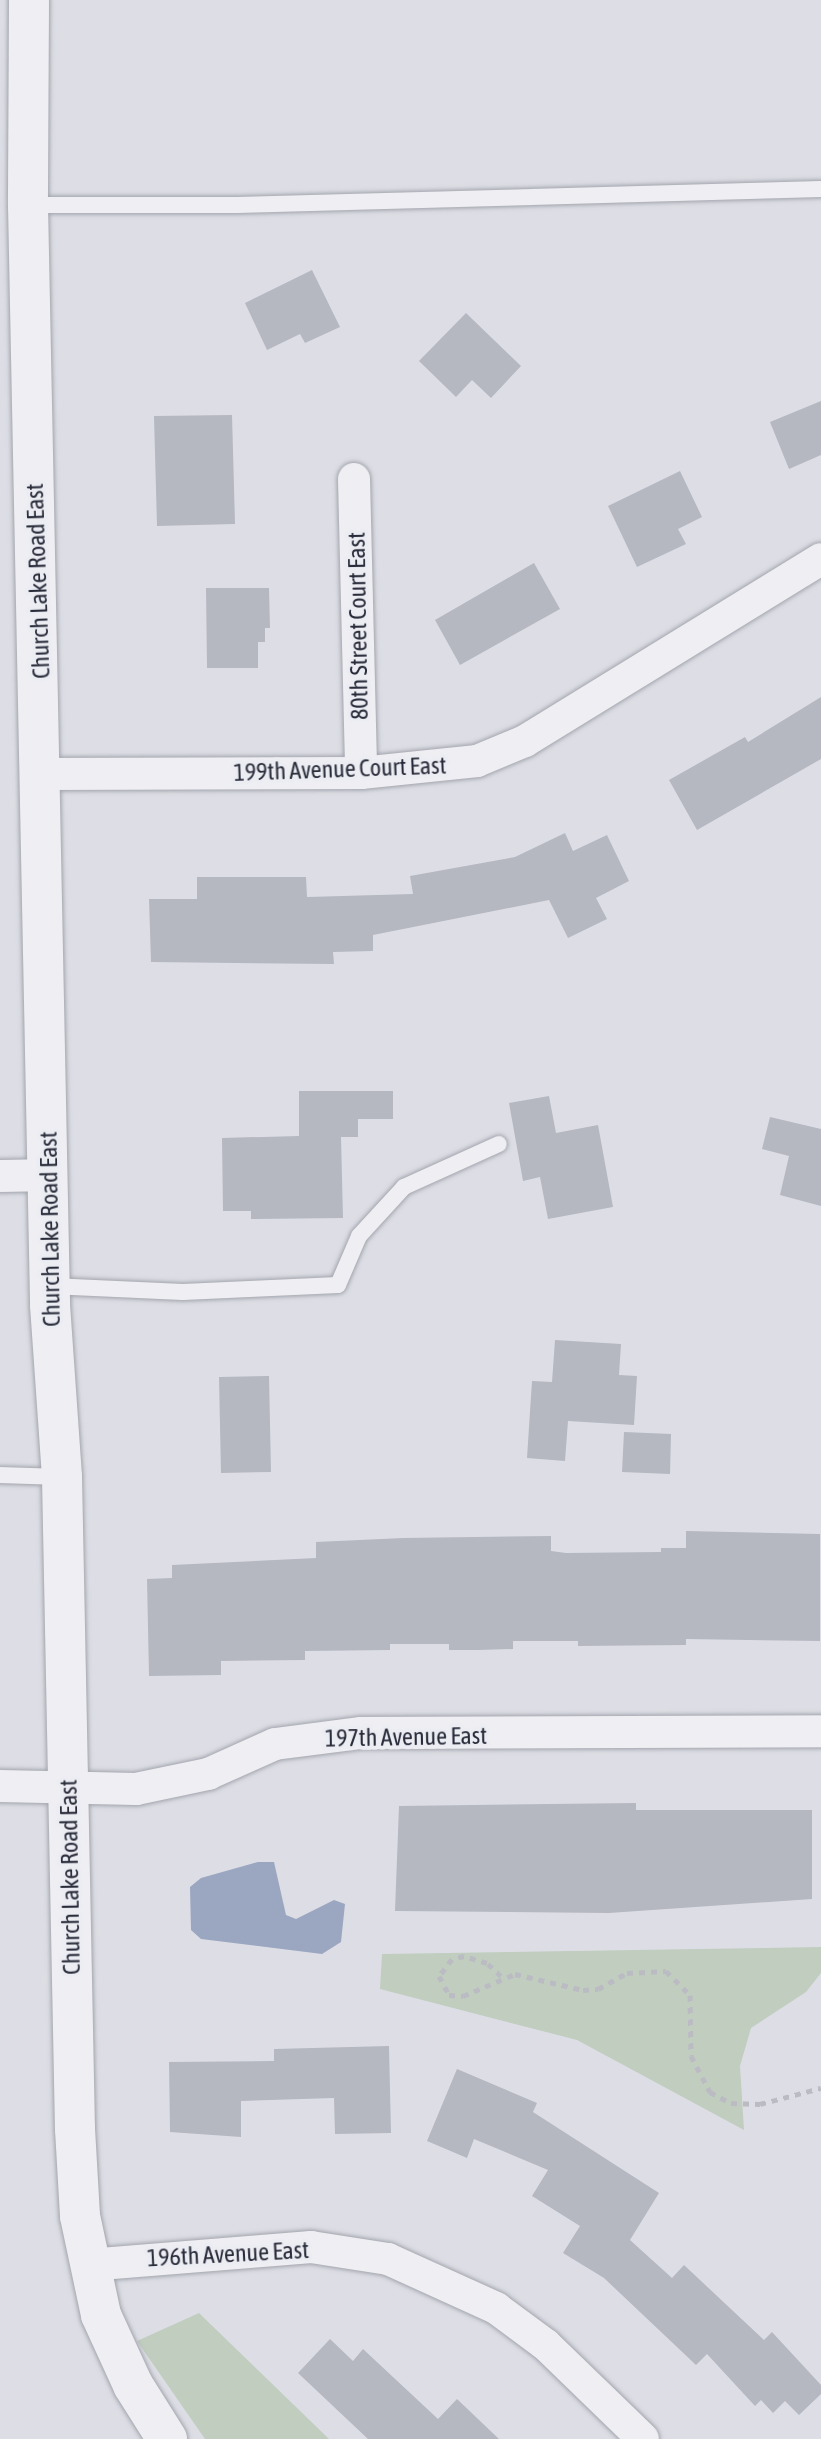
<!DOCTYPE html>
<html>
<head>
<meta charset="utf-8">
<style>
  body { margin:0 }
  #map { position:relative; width:821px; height:2439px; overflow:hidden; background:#dddee5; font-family:"Asap Condensed",sans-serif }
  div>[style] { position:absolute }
  .green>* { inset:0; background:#c0cdbf }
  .water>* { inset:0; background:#9ba6c1 }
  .building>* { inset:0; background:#b5b7c1 }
  .path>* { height:5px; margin-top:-2.5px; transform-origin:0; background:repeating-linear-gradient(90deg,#bbbcc3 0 6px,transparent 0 12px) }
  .roads { filter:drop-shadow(0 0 2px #a3a5ae) drop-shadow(0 0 2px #a3a5ae) }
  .service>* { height:16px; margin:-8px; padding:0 8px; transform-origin:8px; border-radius:8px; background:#efeff3 }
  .minor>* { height:32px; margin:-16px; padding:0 16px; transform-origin:16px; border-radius:16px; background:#efeff3 }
  .tertiary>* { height:40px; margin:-20px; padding:0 20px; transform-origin:20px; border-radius:20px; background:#efeff3 }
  span { translate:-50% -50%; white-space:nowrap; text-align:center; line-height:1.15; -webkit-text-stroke:8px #ecedf3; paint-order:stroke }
  .street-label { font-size:24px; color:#282b39 }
</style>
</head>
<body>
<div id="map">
  <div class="green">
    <i style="clip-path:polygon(821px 1947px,821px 1973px,806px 1992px,751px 2028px,740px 2066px,744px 2130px,577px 2040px,380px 1989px,382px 1954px)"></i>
    <i style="clip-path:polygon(199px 2313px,329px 2439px,205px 2439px,137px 2341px)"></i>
  </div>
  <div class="water">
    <i style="clip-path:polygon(258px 1862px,274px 1862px,286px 1915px,296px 1919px,334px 1900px,345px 1904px,341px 1942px,322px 1954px,201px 1939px,191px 1930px,190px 1887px,201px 1878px)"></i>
  </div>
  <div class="building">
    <i style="clip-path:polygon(312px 270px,340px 327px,305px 343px,300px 334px,267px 350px,245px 303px)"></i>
    <i style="clip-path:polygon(466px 313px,521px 366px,491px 398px,472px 380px,456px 397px,419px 361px)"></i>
    <i style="clip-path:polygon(821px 401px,821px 455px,789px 469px,770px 422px)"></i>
    <i style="clip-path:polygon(232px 415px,235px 524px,157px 526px,154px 416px)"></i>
    <i style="clip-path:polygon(680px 471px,702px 517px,678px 529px,686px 544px,637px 567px,608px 506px)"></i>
    <i style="clip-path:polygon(534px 563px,560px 609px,460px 665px,435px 620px)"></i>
    <i style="clip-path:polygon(206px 588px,269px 588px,270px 628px,265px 628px,265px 642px,258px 642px,258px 668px,207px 668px)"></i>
    <i style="clip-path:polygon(821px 697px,821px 759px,697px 830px,669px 780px,745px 737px,748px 742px)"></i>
    <i style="clip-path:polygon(565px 833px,573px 851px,607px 835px,629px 881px,596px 898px,607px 919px,568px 938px,549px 900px,373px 935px,373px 951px,333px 952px,334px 964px,151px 962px,149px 899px,197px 899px,197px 877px,306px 877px,307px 897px,413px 894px,410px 876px,515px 857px)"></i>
    <i style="clip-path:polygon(299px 1091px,393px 1091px,393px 1119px,358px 1119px,358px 1137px,341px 1137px,343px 1218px,251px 1219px,251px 1211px,223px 1211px,222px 1138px,299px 1136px)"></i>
    <i style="clip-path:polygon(549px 1096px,556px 1133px,598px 1125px,613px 1207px,548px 1219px,540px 1177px,523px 1181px,509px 1103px)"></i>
    <i style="clip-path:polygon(770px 1117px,821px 1129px,821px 1206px,780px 1195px,789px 1156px,762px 1149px)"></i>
    <i style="clip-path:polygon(555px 1340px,621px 1344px,619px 1375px,637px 1376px,634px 1425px,568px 1421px,565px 1461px,527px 1458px,532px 1381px,552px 1382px)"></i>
    <i style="clip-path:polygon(269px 1376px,271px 1472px,221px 1473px,219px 1377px)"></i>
    <i style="clip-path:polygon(624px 1432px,671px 1434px,670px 1474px,622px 1472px)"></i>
    <i style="clip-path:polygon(686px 1531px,820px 1534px,820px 1641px,686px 1639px,686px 1645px,578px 1646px,578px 1641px,513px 1641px,513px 1649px,478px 1650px,449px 1650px,449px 1644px,390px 1644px,390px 1650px,305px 1651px,305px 1660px,221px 1661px,221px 1675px,149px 1676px,147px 1579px,172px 1578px,172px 1565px,316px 1558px,316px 1542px,403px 1538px,551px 1536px,551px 1551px,566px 1553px,661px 1552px,661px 1548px,686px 1548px)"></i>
    <i style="clip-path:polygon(636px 1803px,636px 1810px,812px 1810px,812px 1899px,609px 1913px,395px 1911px,399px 1806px)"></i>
    <i style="clip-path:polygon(389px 2046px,391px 2133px,335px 2134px,334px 2098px,241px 2101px,241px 2137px,170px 2132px,169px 2062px,274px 2061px,274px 2049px)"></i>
    <i style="clip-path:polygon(457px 2069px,537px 2103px,533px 2112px,659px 2193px,630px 2240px,672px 2278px,684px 2265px,764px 2340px,772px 2332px,821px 2385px,821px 2394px,799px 2415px,785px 2401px,773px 2413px,761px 2400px,755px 2406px,707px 2354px,696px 2365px,604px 2278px,563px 2253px,580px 2226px,532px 2196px,548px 2170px,474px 2139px,467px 2158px,427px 2141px)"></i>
    <i style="clip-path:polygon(330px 2339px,353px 2361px,363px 2349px,438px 2419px,457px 2399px,499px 2439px,368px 2439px,298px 2373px)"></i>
  </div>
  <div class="path">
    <i style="left:501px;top:1976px;width:19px;rotate:-137deg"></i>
    <i style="left:487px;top:1963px;width:24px;rotate:-163deg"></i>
    <i style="left:464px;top:1956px;width:12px;rotate:166deg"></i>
    <i style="left:452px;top:1959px;width:21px;rotate:127deg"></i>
    <i style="left:439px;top:1976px;width:21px;rotate:62deg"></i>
    <i style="left:449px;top:1995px;width:14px;rotate:4deg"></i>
    <i style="left:463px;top:1996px;width:56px;rotate:-22.9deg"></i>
    <i style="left:515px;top:1974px;width:70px;rotate:13.2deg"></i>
    <i style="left:583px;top:1990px;width:15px;rotate:-4deg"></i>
    <i style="left:598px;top:1989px;width:33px;rotate:-29deg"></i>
    <i style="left:627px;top:1973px;width:39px;rotate:-3deg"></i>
    <i style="left:666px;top:1971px;width:34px;rotate:45deg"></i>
    <i style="left:690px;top:1995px;width:61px;rotate:89.1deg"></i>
    <i style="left:691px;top:2056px;width:41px;rotate:62.2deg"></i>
    <i style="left:710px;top:2092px;width:24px;rotate:28deg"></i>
    <i style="left:731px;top:2103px;width:29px;rotate:2deg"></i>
    <i style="left:760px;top:2104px;width:63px;rotate:-14.7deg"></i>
  </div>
  <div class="roads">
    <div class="service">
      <i style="left:29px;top:205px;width:208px"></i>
      <i style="left:237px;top:205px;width:584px;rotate:-1.57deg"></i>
      <i style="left:50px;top:1286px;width:133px;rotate:2.6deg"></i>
      <i style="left:183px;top:1292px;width:155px;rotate:-2.6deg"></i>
      <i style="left:338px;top:1285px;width:53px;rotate:-66.8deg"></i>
      <i style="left:359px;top:1236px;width:67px;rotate:-47.4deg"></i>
      <i style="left:404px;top:1187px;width:104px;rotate:-24.4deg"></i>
      <i style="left:0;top:1475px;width:61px;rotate:1.9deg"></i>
    </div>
    <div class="minor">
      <i style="left:354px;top:479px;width:294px;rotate:88.6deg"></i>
      <i style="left:43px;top:774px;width:318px;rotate:-0.2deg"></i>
      <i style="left:361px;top:773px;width:117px;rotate:-5.9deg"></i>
      <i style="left:477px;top:761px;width:52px;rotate:-22.6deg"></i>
      <i style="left:525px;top:741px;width:347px;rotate:-31.6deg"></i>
      <i style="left:0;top:1176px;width:49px;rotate:-1.2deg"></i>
      <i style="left:0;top:1786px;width:136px;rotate:1.3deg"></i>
      <i style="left:136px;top:1789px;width:74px;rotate:-11.8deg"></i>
      <i style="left:208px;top:1774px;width:73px;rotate:-24.1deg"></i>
      <i style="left:275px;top:1744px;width:87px;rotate:-7.3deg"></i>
      <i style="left:361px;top:1733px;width:460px;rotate:-0.2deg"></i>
      <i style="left:88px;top:2265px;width:224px;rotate:-4.6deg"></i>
      <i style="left:311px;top:2247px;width:78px;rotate:8.9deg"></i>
      <i style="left:388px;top:2259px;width:119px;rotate:24.4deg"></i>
      <i style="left:496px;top:2308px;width:62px;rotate:36.5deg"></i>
      <i style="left:546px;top:2345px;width:135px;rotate:44.1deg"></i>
    </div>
    <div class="tertiary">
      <i style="left:29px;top:0;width:205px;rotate:90.3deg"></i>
      <i style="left:28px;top:205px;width:1100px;rotate:88.85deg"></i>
      <i style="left:50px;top:1305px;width:172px;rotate:86deg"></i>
      <i style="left:62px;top:1477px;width:652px;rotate:88.86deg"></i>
      <i style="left:75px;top:2129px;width:87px;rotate:86.7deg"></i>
      <i style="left:80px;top:2216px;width:101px;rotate:78deg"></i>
      <i style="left:101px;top:2315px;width:77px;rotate:65.4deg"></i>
      <i style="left:133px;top:2385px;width:64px;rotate:57.8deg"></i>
    </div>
  </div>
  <div class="street-label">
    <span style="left:38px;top:581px;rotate:-92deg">Church Lake Road East</span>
    <span style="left:358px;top:626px;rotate:-91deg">80th Street Court East</span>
    <span style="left:340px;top:769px;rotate:-2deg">199th Avenue Court East</span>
    <span style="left:50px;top:1229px;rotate:-91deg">Church Lake Road East</span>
    <span style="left:406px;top:1737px;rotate:-1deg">197th Avenue East</span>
    <span style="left:70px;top:1877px;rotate:-91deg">Church Lake Road East</span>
    <span style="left:228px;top:2254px;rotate:-3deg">196th Avenue East</span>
  </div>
</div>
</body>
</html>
